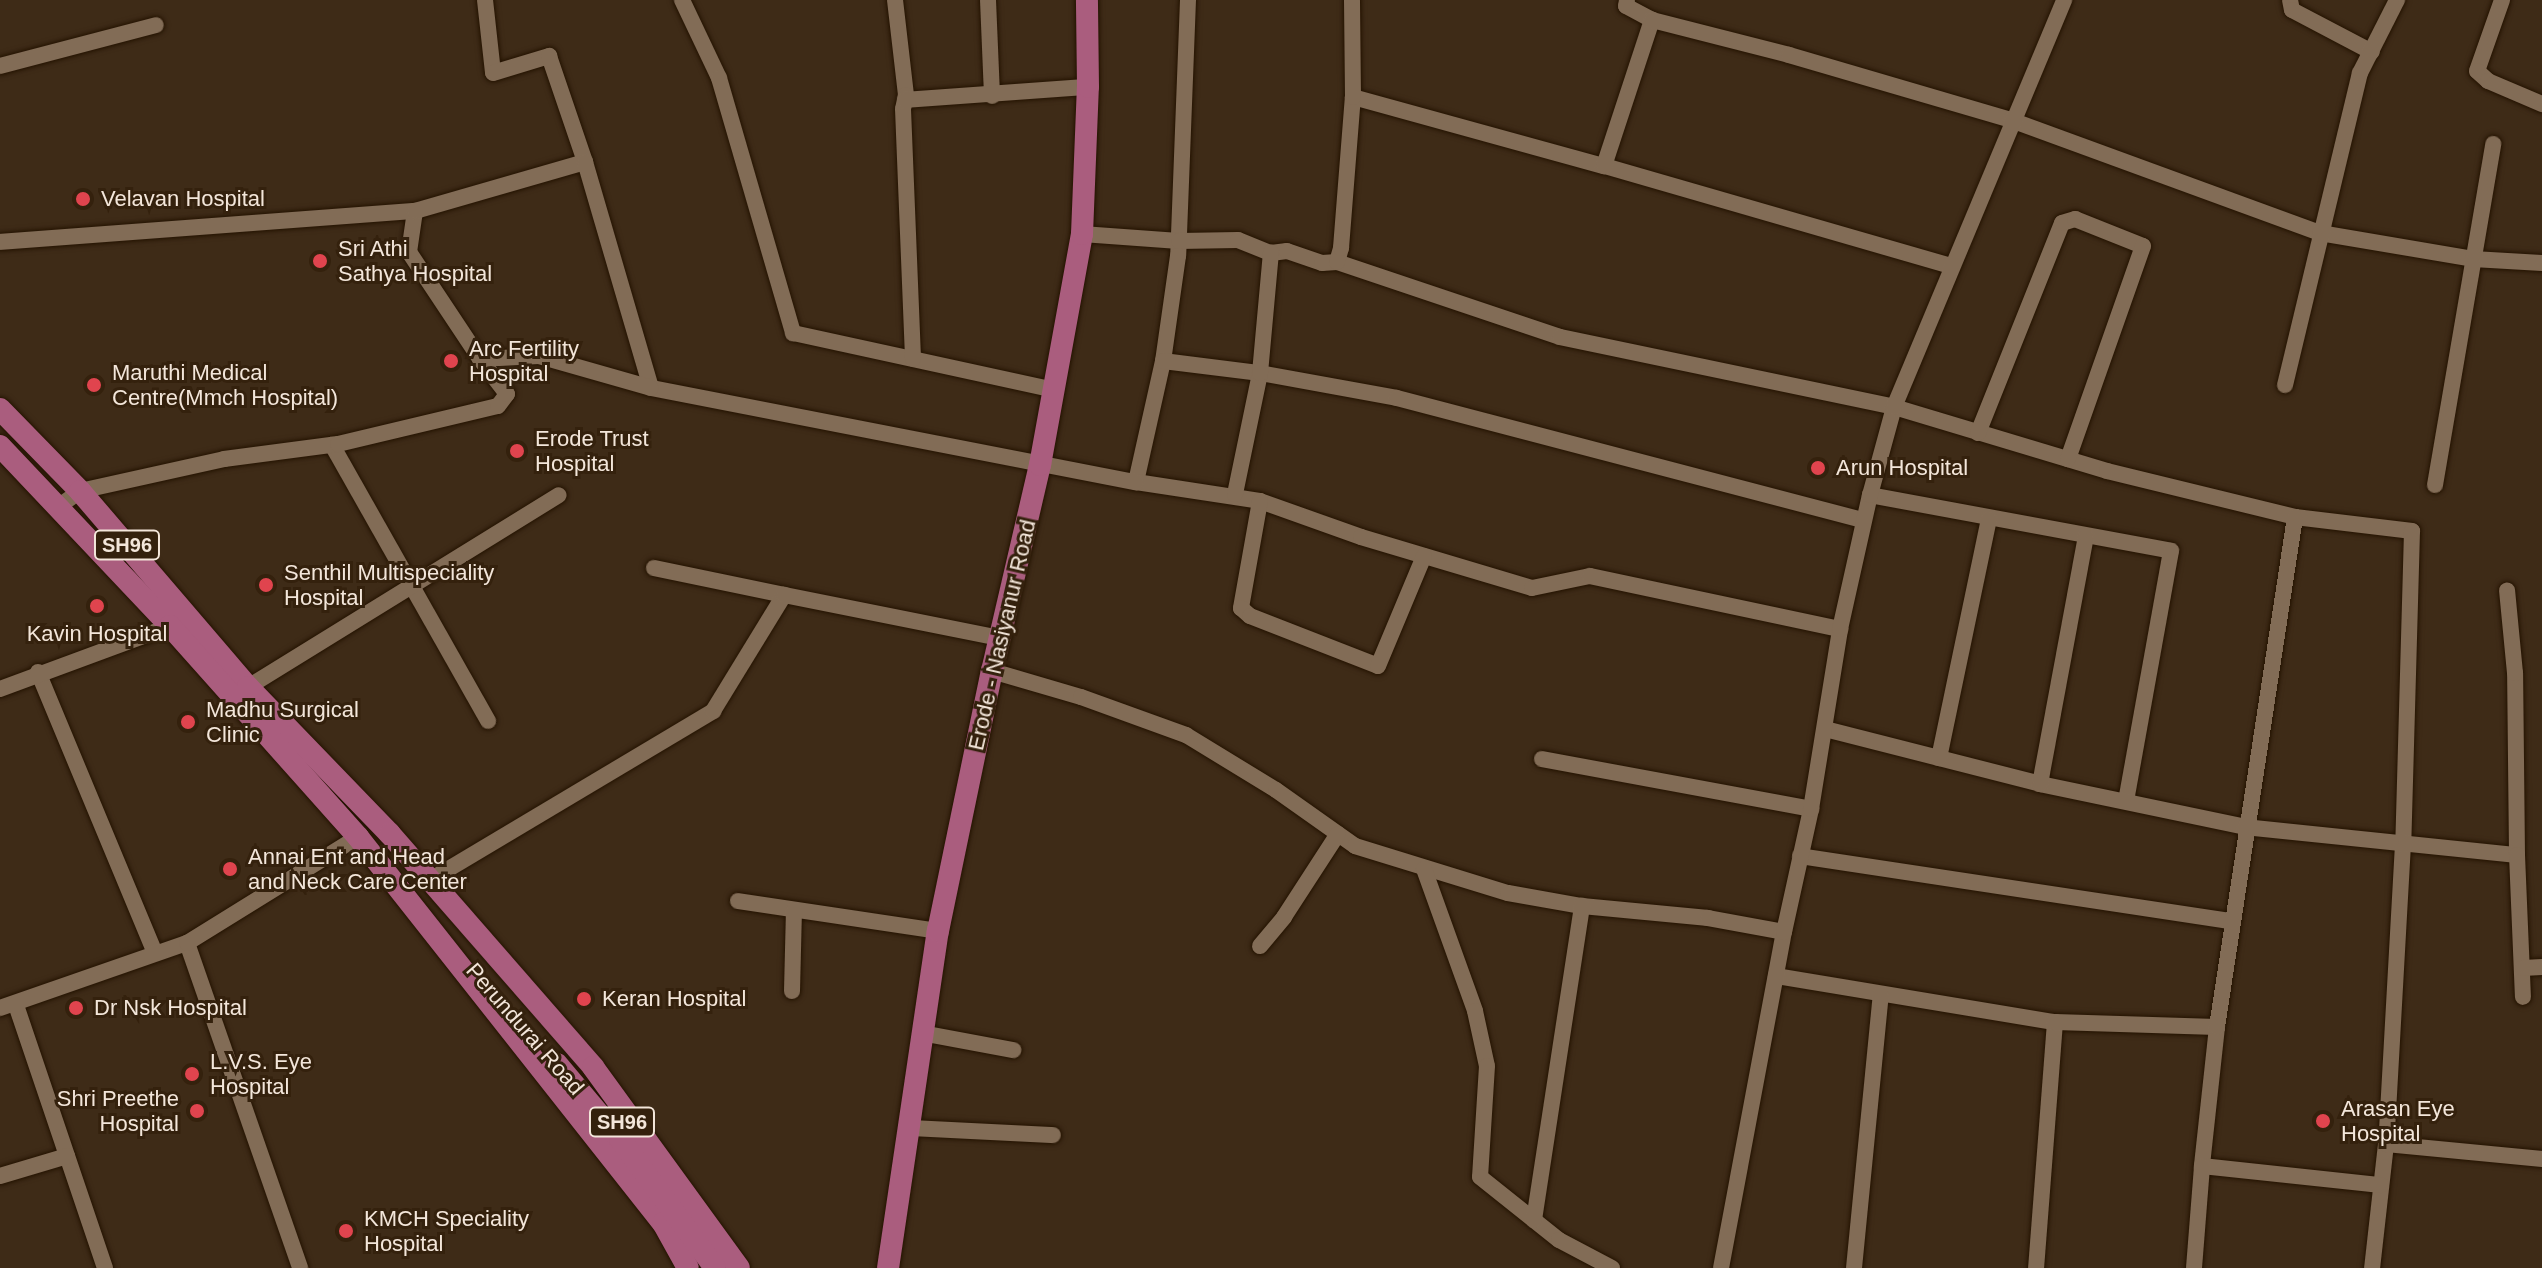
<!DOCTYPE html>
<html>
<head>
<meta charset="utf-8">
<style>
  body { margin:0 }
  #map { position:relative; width:2542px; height:1268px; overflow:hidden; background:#3e2b17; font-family:Helvetica,sans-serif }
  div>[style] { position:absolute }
  .roads { filter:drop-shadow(0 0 2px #241301) drop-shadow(0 0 2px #241301) }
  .minor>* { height:16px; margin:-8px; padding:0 8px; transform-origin:8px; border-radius:8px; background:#826c56 }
  .major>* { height:22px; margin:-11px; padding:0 11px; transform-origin:11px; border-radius:11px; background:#aa5d7e }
  .dots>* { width:22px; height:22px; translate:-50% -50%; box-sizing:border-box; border:4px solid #34210d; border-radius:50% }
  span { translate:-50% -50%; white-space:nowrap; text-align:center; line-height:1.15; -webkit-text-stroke:6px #34210d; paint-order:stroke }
  .shield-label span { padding:2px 6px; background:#34210d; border:2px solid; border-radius:6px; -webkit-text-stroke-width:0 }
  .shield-label { font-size:20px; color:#f3e6da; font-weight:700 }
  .poi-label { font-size:22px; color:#f3e6da }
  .left { translate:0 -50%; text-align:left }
  .right { translate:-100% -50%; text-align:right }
  .street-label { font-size:22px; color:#f3e6da }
</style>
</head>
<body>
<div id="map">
  <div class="roads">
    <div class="minor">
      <i style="left:485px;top:0;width:73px;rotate:83.7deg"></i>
      <i style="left:493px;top:73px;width:59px;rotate:-16.9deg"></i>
      <i style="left:549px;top:56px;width:112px;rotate:71.2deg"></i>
      <i style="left:682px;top:0;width:86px;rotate:64.6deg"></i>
      <i style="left:719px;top:78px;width:266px;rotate:73.8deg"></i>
      <i style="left:793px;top:333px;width:268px;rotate:12.3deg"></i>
      <i style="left:895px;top:0;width:96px;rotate:83.4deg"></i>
      <i style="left:906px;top:95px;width:14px;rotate:102deg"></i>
      <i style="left:903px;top:109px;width:250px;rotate:87.7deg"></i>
      <i style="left:988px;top:0;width:96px;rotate:87.6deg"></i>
      <i style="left:1188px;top:0;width:256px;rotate:92.2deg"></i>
      <i style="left:1178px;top:256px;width:106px;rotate:98.1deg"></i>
      <i style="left:1163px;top:361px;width:124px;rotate:102.6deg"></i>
      <i style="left:1136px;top:482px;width:125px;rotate:8.7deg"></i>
      <i style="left:1260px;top:501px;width:107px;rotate:19.6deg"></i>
      <i style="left:1361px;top:537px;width:178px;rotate:16.6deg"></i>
      <i style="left:1532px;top:588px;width:59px;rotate:-11.7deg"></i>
      <i style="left:1590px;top:576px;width:256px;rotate:12deg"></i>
      <i style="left:1627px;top:0;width:6px;rotate:99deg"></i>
      <i style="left:1626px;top:6px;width:30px;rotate:28deg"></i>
      <i style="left:2290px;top:0;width:10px;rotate:79deg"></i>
      <i style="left:2292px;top:10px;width:90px;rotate:27.7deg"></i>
      <i style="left:2502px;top:0;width:75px;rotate:109.4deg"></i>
      <i style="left:2477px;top:71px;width:15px;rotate:42deg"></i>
      <i style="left:2488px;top:81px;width:59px;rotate:23.1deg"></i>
      <i style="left:0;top:66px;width:161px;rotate:-14.7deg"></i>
      <i style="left:1353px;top:97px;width:260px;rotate:15.4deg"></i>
      <i style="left:905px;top:100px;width:183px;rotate:-4.1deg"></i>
      <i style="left:415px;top:211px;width:41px;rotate:98.3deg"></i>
      <i style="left:409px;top:252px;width:128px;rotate:56.4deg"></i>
      <i style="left:1082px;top:234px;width:97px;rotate:4.1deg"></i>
      <i style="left:1179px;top:241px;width:59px;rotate:-1deg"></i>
      <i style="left:1238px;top:240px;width:35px;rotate:22deg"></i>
      <i style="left:1271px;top:253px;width:16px;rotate:-7deg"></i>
      <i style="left:1287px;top:251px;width:37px;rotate:19deg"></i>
      <i style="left:1322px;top:263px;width:15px;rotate:-4deg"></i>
      <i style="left:1337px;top:262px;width:235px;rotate:18.6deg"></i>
      <i style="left:1560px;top:337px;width:341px;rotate:11.8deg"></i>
      <i style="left:1894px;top:407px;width:222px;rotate:16.7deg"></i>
      <i style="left:2107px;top:471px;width:194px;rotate:13.7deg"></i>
      <i style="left:2295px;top:517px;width:118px;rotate:6.8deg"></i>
      <i style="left:2412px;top:531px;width:313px;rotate:91.6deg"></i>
      <i style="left:2403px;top:844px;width:300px;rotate:93.2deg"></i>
      <i style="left:2386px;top:1144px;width:125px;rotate:96.4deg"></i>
      <i style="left:0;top:242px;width:416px;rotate:-4.3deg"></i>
      <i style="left:415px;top:211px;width:177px;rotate:-16.1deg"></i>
      <i style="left:585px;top:162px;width:235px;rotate:73.7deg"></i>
      <i style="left:651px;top:388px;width:494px;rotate:11deg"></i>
      <i style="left:1337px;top:262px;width:15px;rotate:-74deg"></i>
      <i style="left:1341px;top:248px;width:151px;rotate:-85.5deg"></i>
      <i style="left:1353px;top:97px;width:97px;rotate:-90.6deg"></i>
      <i style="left:1951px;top:266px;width:361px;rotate:-163.9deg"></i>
      <i style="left:1604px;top:166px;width:154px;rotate:-71.8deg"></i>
      <i style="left:1652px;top:20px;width:141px;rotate:14.3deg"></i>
      <i style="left:1789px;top:55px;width:231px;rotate:16.3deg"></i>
      <i style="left:2011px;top:120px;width:329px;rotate:20.1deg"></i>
      <i style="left:2320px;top:233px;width:155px;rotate:9.6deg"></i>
      <i style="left:2473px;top:259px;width:69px;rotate:3.3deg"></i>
      <i style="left:1163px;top:361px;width:98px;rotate:7.1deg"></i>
      <i style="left:1260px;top:373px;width:139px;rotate:10.3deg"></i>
      <i style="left:1397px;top:398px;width:482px;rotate:14.7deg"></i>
      <i style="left:2285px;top:385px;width:321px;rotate:-76.5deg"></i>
      <i style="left:2360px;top:73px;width:82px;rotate:-63.1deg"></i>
      <i style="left:1978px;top:433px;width:226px;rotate:-68.2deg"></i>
      <i style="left:2062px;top:223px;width:14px;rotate:-17deg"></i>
      <i style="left:2075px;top:219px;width:73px;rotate:21.7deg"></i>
      <i style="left:2143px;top:246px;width:226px;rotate:109.4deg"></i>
      <i style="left:332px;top:445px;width:317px;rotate:60.5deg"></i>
      <i style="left:2435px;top:485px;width:346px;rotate:-80.3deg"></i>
      <i style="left:1235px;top:494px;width:124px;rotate:-78.3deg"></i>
      <i style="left:1260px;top:373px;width:121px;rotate:-84.8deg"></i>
      <i style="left:1870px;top:495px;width:306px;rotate:10.5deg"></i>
      <i style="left:2171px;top:551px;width:254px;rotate:100.2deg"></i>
      <i style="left:1260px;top:501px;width:109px;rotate:100.1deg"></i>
      <i style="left:1241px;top:608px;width:12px;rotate:42deg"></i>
      <i style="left:1250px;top:616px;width:137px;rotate:21.3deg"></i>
      <i style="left:1378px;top:666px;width:119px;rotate:-67.3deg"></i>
      <i style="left:58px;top:507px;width:27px;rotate:-36deg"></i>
      <i style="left:80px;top:491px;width:148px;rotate:-12.5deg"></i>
      <i style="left:224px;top:459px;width:115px;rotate:-7.5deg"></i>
      <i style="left:338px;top:444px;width:164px;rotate:-13.4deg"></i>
      <i style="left:498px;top:406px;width:15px;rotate:-53deg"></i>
      <i style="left:507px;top:394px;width:44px;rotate:-127.6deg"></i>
      <i style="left:480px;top:359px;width:59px;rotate:-2.9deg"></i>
      <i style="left:539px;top:356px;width:116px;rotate:15.9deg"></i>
      <i style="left:654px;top:568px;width:133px;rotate:11.7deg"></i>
      <i style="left:992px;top:671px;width:93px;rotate:16.3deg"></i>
      <i style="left:1081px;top:697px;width:112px;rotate:19.9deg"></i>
      <i style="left:1186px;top:735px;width:105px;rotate:31.4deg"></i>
      <i style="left:1276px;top:790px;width:97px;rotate:35.3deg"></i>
      <i style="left:1355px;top:846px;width:160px;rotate:17.1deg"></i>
      <i style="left:1508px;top:893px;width:75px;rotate:10deg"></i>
      <i style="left:1582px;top:906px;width:127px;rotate:5.4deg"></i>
      <i style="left:1708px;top:918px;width:77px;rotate:10.4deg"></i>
      <i style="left:38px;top:672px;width:304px;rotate:67.4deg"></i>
      <i style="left:248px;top:687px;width:365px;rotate:-31.7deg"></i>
      <i style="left:0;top:689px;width:181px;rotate:-20.3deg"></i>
      <i style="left:1825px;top:729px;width:222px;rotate:14.3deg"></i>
      <i style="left:2040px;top:784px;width:209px;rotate:11.8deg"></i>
      <i style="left:2245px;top:827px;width:273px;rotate:5.9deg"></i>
      <i style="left:2517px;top:855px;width:182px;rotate:-90.6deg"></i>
      <i style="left:2515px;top:673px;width:83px;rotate:-95.5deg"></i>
      <i style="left:1939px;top:758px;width:244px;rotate:-78.2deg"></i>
      <i style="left:1542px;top:759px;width:274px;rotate:10.5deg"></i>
      <i style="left:2040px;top:784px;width:252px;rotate:-79.5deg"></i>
      <i style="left:2517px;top:855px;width:142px;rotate:87.6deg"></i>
      <i style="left:1800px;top:856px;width:435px;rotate:8.6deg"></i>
      <i style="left:1424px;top:869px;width:151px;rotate:70.2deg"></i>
      <i style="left:1475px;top:1011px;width:56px;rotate:77.7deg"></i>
      <i style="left:1487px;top:1066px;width:111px;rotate:93.6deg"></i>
      <i style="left:1480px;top:1177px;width:101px;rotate:38.6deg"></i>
      <i style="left:1559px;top:1240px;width:60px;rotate:27.8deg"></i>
      <i style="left:430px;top:880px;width:330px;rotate:-30.8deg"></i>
      <i style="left:713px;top:711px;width:136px;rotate:-58.5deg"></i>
      <i style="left:784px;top:595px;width:220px;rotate:11.3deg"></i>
      <i style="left:738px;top:901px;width:202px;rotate:8.5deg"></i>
      <i style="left:187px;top:943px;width:344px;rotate:70.8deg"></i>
      <i style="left:1260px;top:946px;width:38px;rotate:-50deg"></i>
      <i style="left:1284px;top:917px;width:99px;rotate:-57deg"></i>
      <i style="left:2523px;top:968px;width:19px;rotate:-3deg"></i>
      <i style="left:1776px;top:976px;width:283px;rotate:9.4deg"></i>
      <i style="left:2055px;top:1022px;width:247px;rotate:94.4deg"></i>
      <i style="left:792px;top:991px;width:81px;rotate:-88.6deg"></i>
      <i style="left:16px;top:1005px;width:278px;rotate:71.3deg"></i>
      <i style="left:0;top:1008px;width:198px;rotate:-19.2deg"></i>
      <i style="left:187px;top:943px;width:201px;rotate:-31.8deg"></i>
      <i style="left:2055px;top:1022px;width:162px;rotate:1.8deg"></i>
      <i style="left:2217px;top:1027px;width:140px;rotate:96.2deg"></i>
      <i style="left:2202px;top:1166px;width:180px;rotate:6.1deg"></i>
      <i style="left:2217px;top:1027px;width:516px;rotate:-81.3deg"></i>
      <i style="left:922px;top:1033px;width:93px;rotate:10.6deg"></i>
      <i style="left:909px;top:1128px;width:144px;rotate:2.8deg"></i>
      <i style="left:2386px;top:1144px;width:157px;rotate:5.5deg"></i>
      <i style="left:0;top:1176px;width:70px;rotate:-16.6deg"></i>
      <i style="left:1534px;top:1220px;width:318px;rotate:-81.3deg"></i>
      <i style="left:1721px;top:1268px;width:342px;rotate:-79.4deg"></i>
      <i style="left:1784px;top:932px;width:126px;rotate:-77.6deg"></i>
      <i style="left:1811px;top:809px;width:182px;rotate:-80.8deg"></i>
      <i style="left:1840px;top:629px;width:137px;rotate:-77.4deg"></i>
      <i style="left:1870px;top:495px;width:91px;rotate:-74.7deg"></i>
      <i style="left:1894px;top:407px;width:441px;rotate:-67.3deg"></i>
      <i style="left:1854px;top:1268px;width:275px;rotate:-84.4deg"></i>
      <i style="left:2194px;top:1268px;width:102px;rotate:-85.5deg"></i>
    </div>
    <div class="major">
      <i style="left:0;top:409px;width:115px;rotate:45.7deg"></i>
      <i style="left:80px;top:491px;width:258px;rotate:49.4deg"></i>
      <i style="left:248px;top:687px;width:204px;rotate:46deg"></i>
      <i style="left:390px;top:834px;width:309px;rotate:48.9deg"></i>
      <i style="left:593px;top:1067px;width:248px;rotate:54deg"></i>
      <i style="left:0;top:446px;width:248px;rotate:46.6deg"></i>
      <i style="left:170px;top:626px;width:283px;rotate:48.3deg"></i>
      <i style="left:358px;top:837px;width:492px;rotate:51.7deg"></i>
      <i style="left:663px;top:1223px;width:51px;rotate:60.9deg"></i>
      <i style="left:557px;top:1064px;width:98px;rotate:50deg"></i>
      <i style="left:620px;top:1139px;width:160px;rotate:53.6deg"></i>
      <i style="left:888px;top:1268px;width:341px;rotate:-81.6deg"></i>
      <i style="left:938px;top:931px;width:266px;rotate:-78.3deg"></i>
      <i style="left:992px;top:671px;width:212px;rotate:-76.9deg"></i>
      <i style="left:1040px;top:465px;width:235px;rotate:-79.7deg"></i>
      <i style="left:1082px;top:234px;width:147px;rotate:-87.7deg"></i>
      <i style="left:1088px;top:87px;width:87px;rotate:-90.7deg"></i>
    </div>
  </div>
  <div class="dots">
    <i style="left:83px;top:199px;background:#e0444e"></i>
    <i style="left:320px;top:261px;background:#e0444e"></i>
    <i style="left:451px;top:361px;background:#e0444e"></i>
    <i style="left:94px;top:385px;background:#e0444e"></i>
    <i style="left:517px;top:451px;background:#e0444e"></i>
    <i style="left:1818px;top:468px;background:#e0444e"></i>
    <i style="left:266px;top:585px;background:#e0444e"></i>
    <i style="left:97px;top:606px;background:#e0444e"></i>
    <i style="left:188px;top:722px;background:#e0444e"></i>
    <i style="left:230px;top:869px;background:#e0444e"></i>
    <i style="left:584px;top:999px;background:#e0444e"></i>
    <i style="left:76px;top:1008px;background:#e0444e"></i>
    <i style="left:192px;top:1074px;background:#e0444e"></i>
    <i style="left:197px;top:1111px;background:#e0444e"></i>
    <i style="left:2323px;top:1121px;background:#e0444e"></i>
    <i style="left:346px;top:1231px;background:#e0444e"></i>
  </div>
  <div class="shield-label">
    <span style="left:127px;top:545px">SH96</span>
    <span style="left:622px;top:1122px">SH96</span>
  </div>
  <div class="poi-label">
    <span class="left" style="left:101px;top:199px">Velavan Hospital</span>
    <span class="left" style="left:338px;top:261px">Sri Athi<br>Sathya Hospital</span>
    <span class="left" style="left:469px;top:361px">Arc Fertility<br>Hospital</span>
    <span class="left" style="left:112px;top:385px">Maruthi Medical<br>Centre(Mmch Hospital)</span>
    <span class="left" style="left:535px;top:451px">Erode Trust<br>Hospital</span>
    <span class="left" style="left:1836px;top:468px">Arun Hospital</span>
    <span class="left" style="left:284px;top:585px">Senthil Multispeciality<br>Hospital</span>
    <span style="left:97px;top:634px">Kavin Hospital</span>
    <span class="left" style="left:206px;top:722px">Madhu Surgical<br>Clinic</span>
    <span class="left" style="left:248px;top:869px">Annai Ent and Head<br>and Neck Care Center</span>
    <span class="left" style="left:602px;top:999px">Keran Hospital</span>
    <span class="left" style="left:94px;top:1008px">Dr Nsk Hospital</span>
    <span class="left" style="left:210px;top:1074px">L.V.S. Eye<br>Hospital</span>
    <span class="right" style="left:179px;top:1111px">Shri Preethe<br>Hospital</span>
    <span class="left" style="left:2341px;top:1121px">Arasan Eye<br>Hospital</span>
    <span class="left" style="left:364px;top:1231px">KMCH Speciality<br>Hospital</span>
  </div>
  <div class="street-label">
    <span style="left:1002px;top:635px;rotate:-77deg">Erode - Nasiyanur Road</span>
    <span style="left:525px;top:1029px;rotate:49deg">Perundurai Road</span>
  </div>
</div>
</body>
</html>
